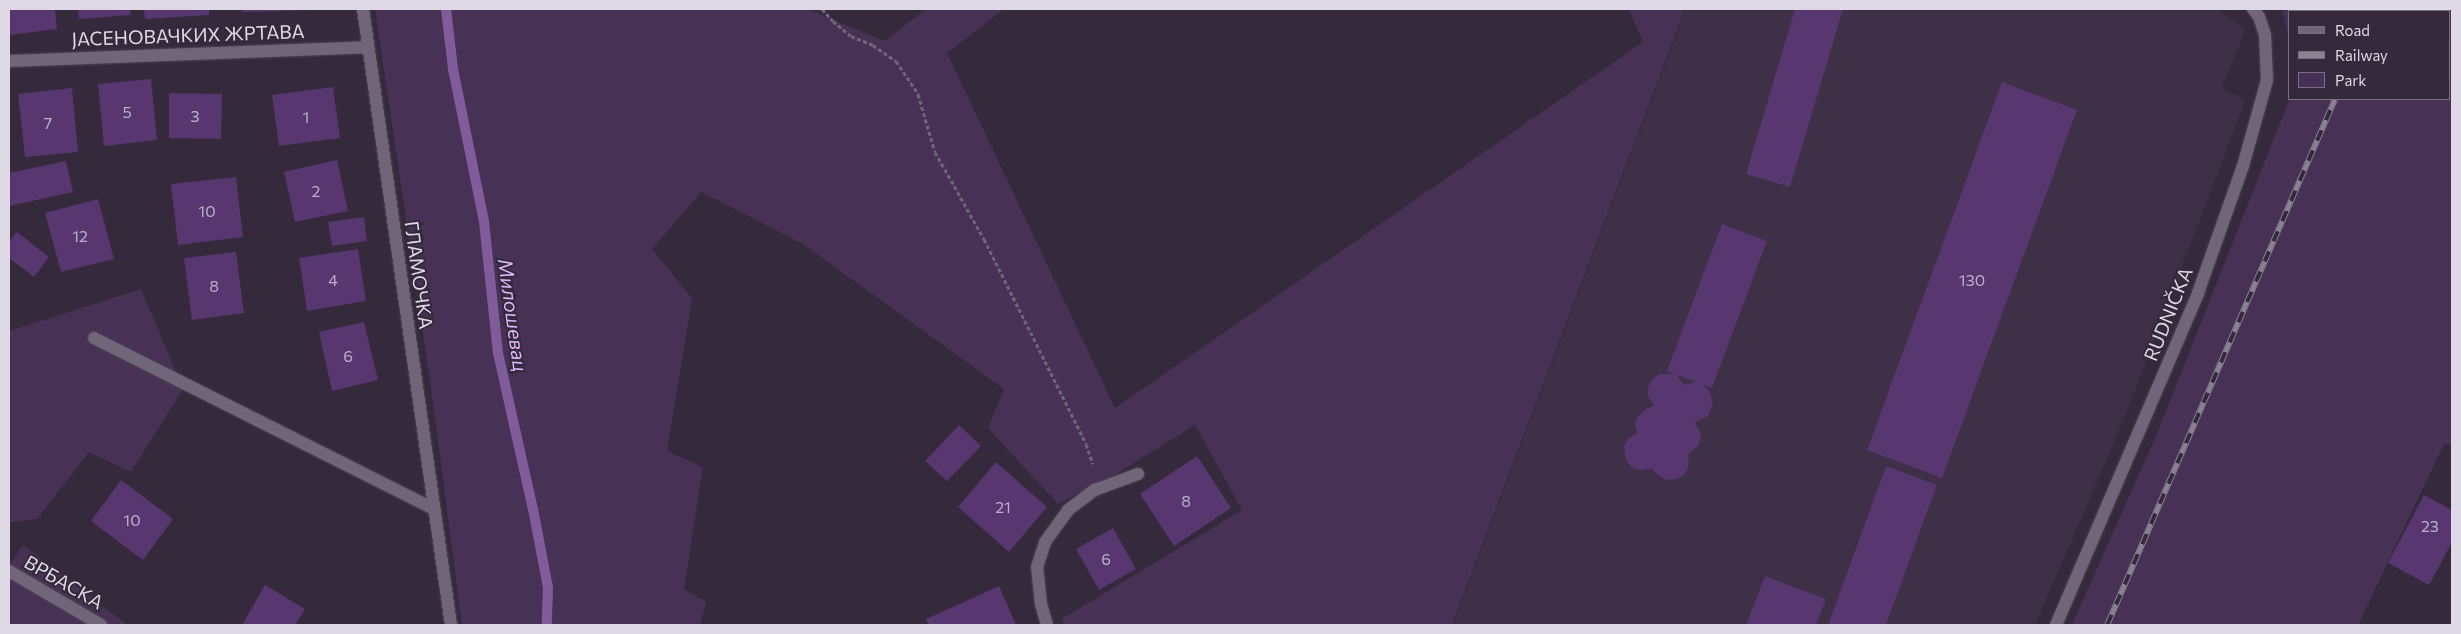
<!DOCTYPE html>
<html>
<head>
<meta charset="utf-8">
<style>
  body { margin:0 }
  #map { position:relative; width:2461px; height:634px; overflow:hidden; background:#342a3b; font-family:Commissioner,sans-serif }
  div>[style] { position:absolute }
  .built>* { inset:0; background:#3d3047 }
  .green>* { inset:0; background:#473256 }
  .stream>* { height:10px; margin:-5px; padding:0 5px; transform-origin:5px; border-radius:5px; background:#805d9a }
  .building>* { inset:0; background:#583670 }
  .path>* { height:3px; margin-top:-1.5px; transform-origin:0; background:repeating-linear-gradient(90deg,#6f6676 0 4px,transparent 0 6.5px) }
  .roads { filter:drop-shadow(0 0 1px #4e4655) drop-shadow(0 0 1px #4e4655) }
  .minor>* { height:12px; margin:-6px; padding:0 6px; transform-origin:6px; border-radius:6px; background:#706579 }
  .tertiary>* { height:12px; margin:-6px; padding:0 6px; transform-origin:6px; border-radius:6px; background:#706579 }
  .rail>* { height:5.5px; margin-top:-2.75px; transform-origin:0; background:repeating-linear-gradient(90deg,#342a3b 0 11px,#8a8290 0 22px); box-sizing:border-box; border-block:1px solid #8a8290 }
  span { translate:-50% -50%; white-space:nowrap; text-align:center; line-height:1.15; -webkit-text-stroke:4px #342a3b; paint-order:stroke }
  .number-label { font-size:16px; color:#bdb0c8 }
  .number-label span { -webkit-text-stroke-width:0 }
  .street-label { font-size:19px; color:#dfd9e5 }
  .water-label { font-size:20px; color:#dcb5fb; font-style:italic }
  .frame { position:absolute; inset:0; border:10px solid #dfd9e5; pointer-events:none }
  .legend { position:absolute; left:2288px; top:10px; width:162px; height:90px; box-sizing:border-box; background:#342a3b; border:1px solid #78707f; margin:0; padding:6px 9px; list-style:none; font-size:15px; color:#dfd9e5 }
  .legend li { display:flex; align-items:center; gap:10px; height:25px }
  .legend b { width:25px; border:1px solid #78707f }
</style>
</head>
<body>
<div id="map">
  <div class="built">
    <i style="clip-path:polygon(1686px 9px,2216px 9px,2246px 29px,2222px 87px,2245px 101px,2122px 424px,2035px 625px,1453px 625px)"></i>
    <i style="clip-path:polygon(2452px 33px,2452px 80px,2450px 80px,2450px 39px)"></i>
  </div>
  <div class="green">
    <i style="clip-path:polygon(375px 9px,807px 9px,885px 41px,926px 9px,1004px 9px,947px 53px,1115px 408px,1643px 42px,1629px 9px,1685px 9px,1452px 625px,1065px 625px,1062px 619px,1242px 510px,1195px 425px,1108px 479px,1058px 504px,988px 428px,1004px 389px,803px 244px,701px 192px,652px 249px,692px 298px,667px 451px,703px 467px,684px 589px,706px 602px,700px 625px,462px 625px,431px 387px)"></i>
    <i style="clip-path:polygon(2282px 9px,2452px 9px,2452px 33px,2450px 39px,2450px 11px,2290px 11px,2290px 41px)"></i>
    <i style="clip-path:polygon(2450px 80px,2452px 80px,2452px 445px,2444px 444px,2358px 625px,2072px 625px,2158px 431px,2290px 98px,2450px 99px)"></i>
    <i style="clip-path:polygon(141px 289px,183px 389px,131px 472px,89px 452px,37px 519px,9px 523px,9px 331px)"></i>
    <i style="clip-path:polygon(23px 545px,127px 625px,9px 625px,9px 566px)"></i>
  </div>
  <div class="stream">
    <i style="left:446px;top:9px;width:60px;rotate:83.3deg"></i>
    <i style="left:453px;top:69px;width:156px;rotate:78.5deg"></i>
    <i style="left:484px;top:222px;width:132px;rotate:83.9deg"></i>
    <i style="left:498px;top:353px;width:160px;rotate:77.4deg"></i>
    <i style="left:533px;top:509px;width:80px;rotate:79.2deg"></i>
    <i style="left:548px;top:588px;width:37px;rotate:92deg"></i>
  </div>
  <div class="building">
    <i style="clip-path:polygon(9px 9px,55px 9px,57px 29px,9px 35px)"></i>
    <i style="clip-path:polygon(78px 9px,130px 9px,131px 15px,79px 19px)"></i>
    <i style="clip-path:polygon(144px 9px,209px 9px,209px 15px,145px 19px)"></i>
    <i style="clip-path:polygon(242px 9px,314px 9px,314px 10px,242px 12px)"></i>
    <i style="clip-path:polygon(1795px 9px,1843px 9px,1790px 187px,1746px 174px)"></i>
    <i style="clip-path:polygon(151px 79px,157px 140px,104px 146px,98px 84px)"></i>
    <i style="clip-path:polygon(2002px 82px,2077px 110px,1942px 478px,1867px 450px)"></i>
    <i style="clip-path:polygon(333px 87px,340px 138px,279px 146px,272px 95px)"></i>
    <i style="clip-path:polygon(72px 88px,78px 152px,25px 157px,18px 94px)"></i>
    <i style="clip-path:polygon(169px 93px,222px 94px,221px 139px,169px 138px)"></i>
    <i style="clip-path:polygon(337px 160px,348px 211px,295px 222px,284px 172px)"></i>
    <i style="clip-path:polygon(66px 161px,73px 192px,9px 206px,9px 173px)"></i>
    <i style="clip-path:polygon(236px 177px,243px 237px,178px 245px,171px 184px)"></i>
    <i style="clip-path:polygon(98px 199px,114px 259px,61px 272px,45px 213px)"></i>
    <i style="clip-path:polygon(364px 217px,367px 241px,332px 246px,328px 222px)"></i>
    <i style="clip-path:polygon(evenodd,1722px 224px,1767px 241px,1712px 388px,1703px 385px,1709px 390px,1713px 403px,1708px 416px,1695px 422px,1701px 434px,1699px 445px,1688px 454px,1689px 465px,1684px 475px,1677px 479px,1666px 480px,1656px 474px,1652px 469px,1639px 470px,1631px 467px,1626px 460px,1624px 446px,1628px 439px,1637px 433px,1635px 424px,1638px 416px,1647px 408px,1654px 406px,1648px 396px,1648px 387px,1652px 380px,1659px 374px,1673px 374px,1667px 371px,1722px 224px,1676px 375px,1701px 384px,1694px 382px,1685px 385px,1676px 375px)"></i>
    <i style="clip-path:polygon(17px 232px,49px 257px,34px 277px,9px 258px,9px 242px)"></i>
    <i style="clip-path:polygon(358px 249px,366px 301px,307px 311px,299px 258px)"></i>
    <i style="clip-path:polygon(236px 252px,244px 313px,192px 320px,184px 258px)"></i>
    <i style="clip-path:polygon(364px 322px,378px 380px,332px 391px,319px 332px)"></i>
    <i style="clip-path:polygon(959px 425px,981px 446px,947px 481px,925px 461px)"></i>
    <i style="clip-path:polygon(1197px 456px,1231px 508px,1174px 546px,1140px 494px)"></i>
    <i style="clip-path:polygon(996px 462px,1047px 507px,1009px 552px,958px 507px)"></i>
    <i style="clip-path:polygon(1886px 466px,1937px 485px,1886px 625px,1828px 625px)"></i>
    <i style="clip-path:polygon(121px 480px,173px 519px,143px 560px,91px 521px)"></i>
    <i style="clip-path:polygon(2424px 495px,2452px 510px,2452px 542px,2429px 585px,2388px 563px)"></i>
    <i style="clip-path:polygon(1113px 528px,1136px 569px,1099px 590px,1076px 549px)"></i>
    <i style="clip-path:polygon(1765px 576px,1826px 599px,1816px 625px,1746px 625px)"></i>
    <i style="clip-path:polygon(265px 585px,305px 609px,295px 625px,242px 625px)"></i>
    <i style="clip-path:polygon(999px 586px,1016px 625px,929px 625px,926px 619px)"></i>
  </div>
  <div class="path">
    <i style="left:822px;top:9px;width:16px;rotate:47deg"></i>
    <i style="left:833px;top:21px;width:23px;rotate:40deg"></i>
    <i style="left:851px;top:36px;width:24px;rotate:22deg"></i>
    <i style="left:873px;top:45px;width:28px;rotate:35deg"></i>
    <i style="left:896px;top:61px;width:40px;rotate:56deg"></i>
    <i style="left:918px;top:94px;width:60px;rotate:73.7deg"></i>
    <i style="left:935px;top:152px;width:100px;rotate:60.6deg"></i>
    <i style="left:984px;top:239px;width:229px;rotate:63.5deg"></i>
    <i style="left:1086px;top:444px;width:21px;rotate:71deg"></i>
  </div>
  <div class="roads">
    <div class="minor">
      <i style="left:363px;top:9px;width:622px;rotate:81.87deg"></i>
      <i style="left:9px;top:61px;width:359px;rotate:-2.2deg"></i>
      <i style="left:94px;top:338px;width:381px;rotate:26.7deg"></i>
      <i style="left:9px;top:571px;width:107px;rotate:30.4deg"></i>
      <i style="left:1047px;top:625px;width:22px;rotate:-106deg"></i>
      <i style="left:1041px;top:604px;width:37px;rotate:-96deg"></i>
      <i style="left:1037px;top:567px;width:26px;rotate:-72deg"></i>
      <i style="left:1045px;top:542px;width:39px;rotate:-54deg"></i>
      <i style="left:1068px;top:510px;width:34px;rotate:-37deg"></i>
      <i style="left:1095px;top:490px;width:46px;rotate:-20.4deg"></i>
    </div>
    <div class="tertiary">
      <i style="left:2056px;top:625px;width:361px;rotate:-66.8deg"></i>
      <i style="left:2198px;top:293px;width:135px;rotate:-70.5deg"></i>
      <i style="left:2243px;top:166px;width:89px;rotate:-74.4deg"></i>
      <i style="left:2267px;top:80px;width:45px;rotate:-92.5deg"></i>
      <i style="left:2265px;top:35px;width:19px;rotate:-108deg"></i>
      <i style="left:2259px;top:17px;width:10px;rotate:-127deg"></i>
    </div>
  </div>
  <div class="rail">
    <i style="left:2373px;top:11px;width:3px;rotate:-45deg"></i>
    <i style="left:2107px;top:625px;width:573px;rotate:-66.57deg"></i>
  </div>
  <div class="number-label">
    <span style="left:127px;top:112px">5</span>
    <span style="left:195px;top:116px">3</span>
    <span style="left:306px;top:117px">1</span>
    <span style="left:48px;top:123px">7</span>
    <span style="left:316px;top:191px">2</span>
    <span style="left:207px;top:211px">10</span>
    <span style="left:80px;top:236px">12</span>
    <span style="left:333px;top:280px">4</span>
    <span style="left:1972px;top:280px">130</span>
    <span style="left:214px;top:286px">8</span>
    <span style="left:348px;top:356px">6</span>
    <span style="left:1186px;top:501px">8</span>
    <span style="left:1003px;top:507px">21</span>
    <span style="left:132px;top:520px">10</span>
    <span style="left:2430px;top:526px">23</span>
    <span style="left:1106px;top:559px">6</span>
  </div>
  <div class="street-label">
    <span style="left:188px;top:35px;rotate:-2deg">ЈАСЕНОВАЧКИХ ЖРТАВА</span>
    <span style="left:419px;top:275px;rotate:82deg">ГЛАМОЧКА</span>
    <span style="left:2168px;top:314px;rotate:-68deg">RUDNIČKA</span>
    <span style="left:64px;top:582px;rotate:30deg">ВРБАСКА</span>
  </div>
  <div class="water-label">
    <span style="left:513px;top:315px;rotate:82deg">Милошевац</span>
  </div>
  <div class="frame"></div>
  <ul class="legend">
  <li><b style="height:6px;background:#706579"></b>Road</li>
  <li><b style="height:6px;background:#8a8290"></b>Railway</li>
  <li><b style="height:14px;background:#473256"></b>Park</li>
  </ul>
</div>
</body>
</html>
